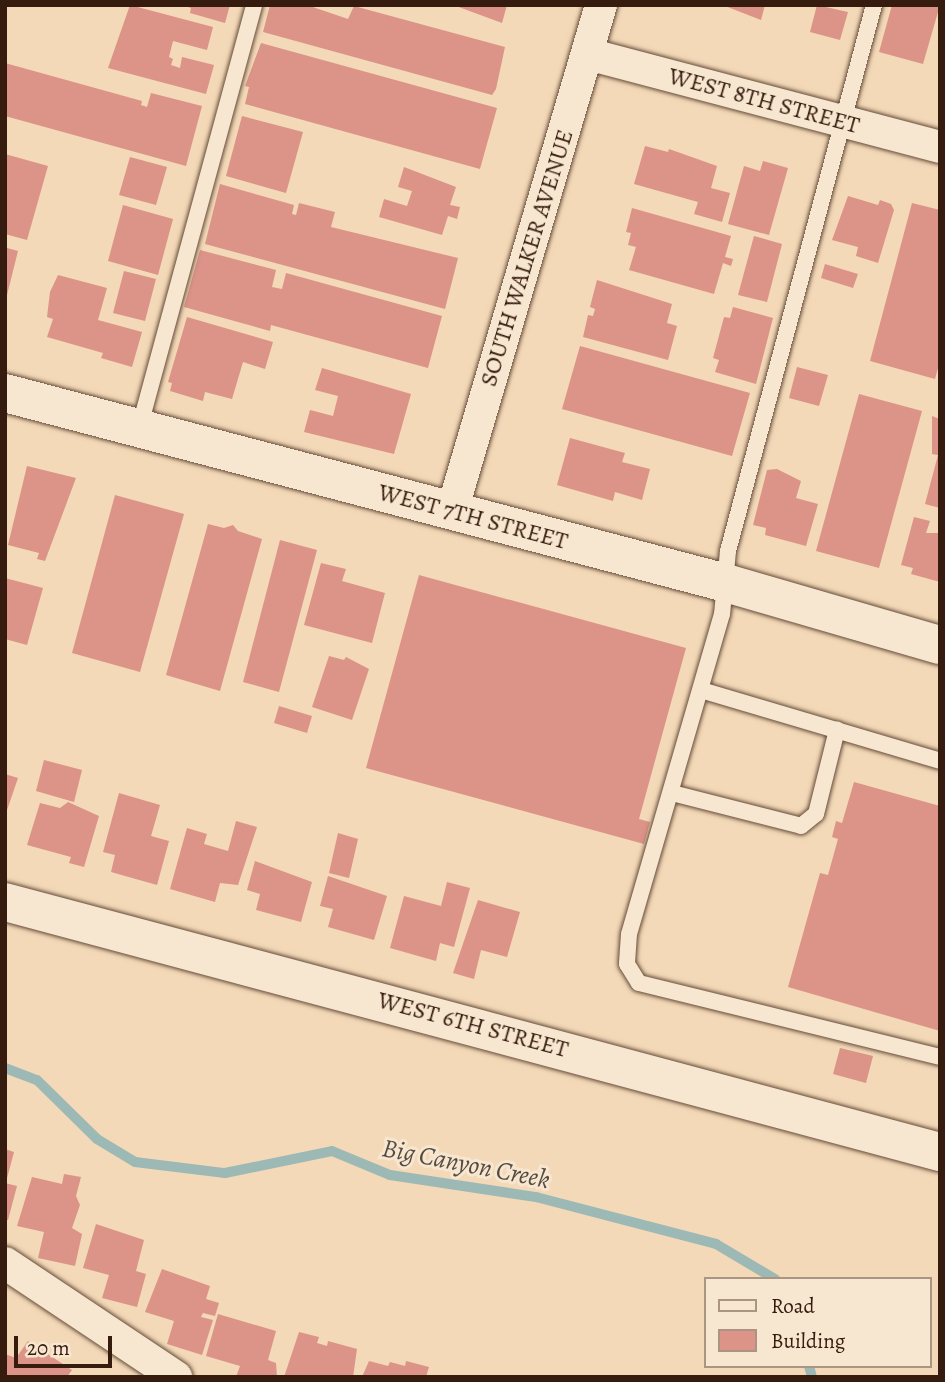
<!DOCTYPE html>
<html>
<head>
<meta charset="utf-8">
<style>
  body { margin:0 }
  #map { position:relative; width:945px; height:1382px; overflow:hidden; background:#f3d9b7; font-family:Alegreya,serif }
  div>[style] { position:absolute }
  .stream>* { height:10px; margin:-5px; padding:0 5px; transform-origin:5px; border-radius:5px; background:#9db9b5 }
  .building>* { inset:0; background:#dc9388 }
  .roads { filter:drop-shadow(0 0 2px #654b39) drop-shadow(0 0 2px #654b39) }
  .service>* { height:16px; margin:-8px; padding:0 8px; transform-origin:8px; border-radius:8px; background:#f7e6d0 }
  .minor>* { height:32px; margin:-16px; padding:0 16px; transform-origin:16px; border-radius:16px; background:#f7e6d0 }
  .tertiary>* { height:38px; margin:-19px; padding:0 19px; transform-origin:19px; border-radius:19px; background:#f7e6d0 }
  span { translate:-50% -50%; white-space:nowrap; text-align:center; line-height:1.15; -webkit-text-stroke:6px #f7e6d0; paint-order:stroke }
  .street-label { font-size:24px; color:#361c0f }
  .water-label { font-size:26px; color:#554b41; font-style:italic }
  .frame { position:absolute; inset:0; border:7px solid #361c0f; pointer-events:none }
  .legend { position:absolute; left:704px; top:1277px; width:228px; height:91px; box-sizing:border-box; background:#f7e6d0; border:2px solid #aa9583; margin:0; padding:9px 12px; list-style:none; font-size:21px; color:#361c0f }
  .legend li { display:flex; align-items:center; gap:14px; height:35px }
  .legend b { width:35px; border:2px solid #aa9583 }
  .scale { position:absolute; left:14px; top:1336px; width:98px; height:32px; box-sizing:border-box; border:4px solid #361c0f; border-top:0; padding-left:9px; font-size:21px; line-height:24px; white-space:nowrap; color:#361c0f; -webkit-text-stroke:5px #f7e6d0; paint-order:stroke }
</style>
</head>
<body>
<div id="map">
  <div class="stream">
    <i style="left:5px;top:1068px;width:34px;rotate:21deg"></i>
    <i style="left:37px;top:1080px;width:84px;rotate:44.5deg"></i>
    <i style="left:97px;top:1139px;width:44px;rotate:31.2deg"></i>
    <i style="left:135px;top:1162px;width:91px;rotate:7deg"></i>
    <i style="left:225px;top:1173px;width:109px;rotate:-11.6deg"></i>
    <i style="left:332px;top:1151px;width:63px;rotate:22.5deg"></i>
    <i style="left:390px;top:1175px;width:148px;rotate:8.6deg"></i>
    <i style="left:536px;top:1197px;width:186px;rotate:14.6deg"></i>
    <i style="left:716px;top:1244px;width:69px;rotate:30.7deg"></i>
    <i style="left:809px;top:1366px;width:11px;rotate:75deg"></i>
  </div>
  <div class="building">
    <i style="clip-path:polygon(130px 5px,213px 27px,207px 50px,173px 41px,169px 57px,173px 59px,171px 65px,180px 68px,182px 57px,214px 65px,206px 94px,108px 68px)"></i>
    <i style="clip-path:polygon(230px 5px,225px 23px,190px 13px,191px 8px,185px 6px)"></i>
    <i style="clip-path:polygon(270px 5px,307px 5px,348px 19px,354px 6px,505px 47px,496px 89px,492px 95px,263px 32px)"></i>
    <i style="clip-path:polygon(507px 5px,502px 23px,456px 6px,456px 5px)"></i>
    <i style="clip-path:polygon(765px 5px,761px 20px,725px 6px,725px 5px)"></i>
    <i style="clip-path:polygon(817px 5px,848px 12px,840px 40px,810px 32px)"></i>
    <i style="clip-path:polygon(892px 5px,940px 5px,923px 64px,879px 52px)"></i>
    <i style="clip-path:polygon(261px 43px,497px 108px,480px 169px,245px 104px,249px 87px,245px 86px)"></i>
    <i style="clip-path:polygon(5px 63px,142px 101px,141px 105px,147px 107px,151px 93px,202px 106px,186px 166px,5px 116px)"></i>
    <i style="clip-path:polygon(242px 116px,303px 132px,286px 193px,226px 176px)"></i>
    <i style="clip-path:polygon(645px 146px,668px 152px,669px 149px,717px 166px,711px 188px,730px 193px,722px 222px,694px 214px,698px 202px,634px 184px)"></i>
    <i style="clip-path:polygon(5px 154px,48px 166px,27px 240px,5px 234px)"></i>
    <i style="clip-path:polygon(130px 157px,167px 167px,156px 205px,119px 195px)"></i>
    <i style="clip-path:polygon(763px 161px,788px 168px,769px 235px,728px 224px,744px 166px,760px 171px)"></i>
    <i style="clip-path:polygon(404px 167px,456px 187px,450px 205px,460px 207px,457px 219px,448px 216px,442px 235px,379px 217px,384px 199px,407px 206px,412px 191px,398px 187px)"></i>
    <i style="clip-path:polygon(220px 184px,294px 205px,292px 214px,296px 215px,299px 203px,335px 212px,331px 227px,458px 258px,445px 309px,205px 244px)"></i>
    <i style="clip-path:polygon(848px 196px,878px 205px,880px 200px,891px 204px,894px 210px,878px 263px,856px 256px,858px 247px,832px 240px)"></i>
    <i style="clip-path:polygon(912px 203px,940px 210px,940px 361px,935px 379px,870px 361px)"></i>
    <i style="clip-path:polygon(123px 205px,173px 219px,158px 275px,108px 261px)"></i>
    <i style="clip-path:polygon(632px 208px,731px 236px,725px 257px,733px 259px,731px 266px,723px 263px,714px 294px,629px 270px,636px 247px,628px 245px,631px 233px,626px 232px)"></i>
    <i style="clip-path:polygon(754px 236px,782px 244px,767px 302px,738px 295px)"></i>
    <i style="clip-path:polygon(7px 248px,18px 251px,6px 299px,5px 257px)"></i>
    <i style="clip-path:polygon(200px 250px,276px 270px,272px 287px,282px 289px,286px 273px,442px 316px,428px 368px,271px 325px,270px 331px,184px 307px)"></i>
    <i style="clip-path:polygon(825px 264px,858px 274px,853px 288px,821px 278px)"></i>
    <i style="clip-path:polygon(124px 271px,156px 279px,145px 321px,113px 313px)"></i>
    <i style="clip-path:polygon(58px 275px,107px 288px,98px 320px,142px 332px,132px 367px,101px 358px,103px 353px,47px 337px,53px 319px,47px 317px,50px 292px)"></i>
    <i style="clip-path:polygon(597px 280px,672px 304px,667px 323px,677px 326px,668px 360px,583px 337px,588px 315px,593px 316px,595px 309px,590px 307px)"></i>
    <i style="clip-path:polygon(733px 307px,773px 318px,756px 384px,715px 372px,719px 360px,713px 358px,724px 317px,730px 318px)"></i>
    <i style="clip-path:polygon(187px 317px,273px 342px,265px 369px,243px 362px,232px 399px,205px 392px,203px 401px,170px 391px,172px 383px,168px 382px)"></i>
    <i style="clip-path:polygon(580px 346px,750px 393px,732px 456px,562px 409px)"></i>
    <i style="clip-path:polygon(797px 367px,828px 375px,819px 406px,789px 398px)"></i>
    <i style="clip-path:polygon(322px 368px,411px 394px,394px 454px,304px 432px,310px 410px,333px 416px,338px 396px,315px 390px)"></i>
    <i style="clip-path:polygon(859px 394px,922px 411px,879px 568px,816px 551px)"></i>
    <i style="clip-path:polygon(932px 416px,940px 419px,940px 508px,925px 504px,938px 455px,932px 454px)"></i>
    <i style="clip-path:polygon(570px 438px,625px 453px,622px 462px,650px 469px,642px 500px,615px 492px,613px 501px,557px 485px)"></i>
    <i style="clip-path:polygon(27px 466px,76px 478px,45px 561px,37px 559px,39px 553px,8px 545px)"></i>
    <i style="clip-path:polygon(777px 469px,801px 481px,796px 498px,818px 504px,806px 546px,765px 535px,766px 528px,753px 525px,767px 470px)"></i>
    <i style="clip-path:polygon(115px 495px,184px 514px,140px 672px,72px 653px)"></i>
    <i style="clip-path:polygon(914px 517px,930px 521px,926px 533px,940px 533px,940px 582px,911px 574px,913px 568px,901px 565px)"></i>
    <i style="clip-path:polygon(208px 524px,224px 528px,233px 525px,238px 531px,262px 539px,220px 691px,166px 675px)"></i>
    <i style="clip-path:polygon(280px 540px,317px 550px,279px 692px,243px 682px)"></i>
    <i style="clip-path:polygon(321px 563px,346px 569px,342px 581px,385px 593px,372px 643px,304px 625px)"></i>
    <i style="clip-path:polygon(419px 575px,686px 648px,639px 819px,650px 822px,644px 844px,366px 768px)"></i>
    <i style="clip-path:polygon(5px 578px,43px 588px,27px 645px,5px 639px)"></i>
    <i style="clip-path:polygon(329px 656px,344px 660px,346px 657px,369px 669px,352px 720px,312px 707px)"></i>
    <i style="clip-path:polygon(279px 706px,312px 716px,307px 733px,274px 723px)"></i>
    <i style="clip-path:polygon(44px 760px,82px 770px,74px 802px,36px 791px)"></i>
    <i style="clip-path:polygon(5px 774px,18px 778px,6px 813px,5px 813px)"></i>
    <i style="clip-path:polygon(854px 782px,940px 806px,940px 1031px,788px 987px,820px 873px,828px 875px,838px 839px,832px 837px,836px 821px,842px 823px)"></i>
    <i style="clip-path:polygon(119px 793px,160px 805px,151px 836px,169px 841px,157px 885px,111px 872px,115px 855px,103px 852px)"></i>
    <i style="clip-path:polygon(68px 802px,99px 816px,84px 867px,69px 863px,71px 857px,27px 845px,40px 803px,60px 808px)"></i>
    <i style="clip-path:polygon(236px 821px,257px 827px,238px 885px,220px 883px,215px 902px,170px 889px,187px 828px,207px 834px,204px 844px,228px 851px)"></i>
    <i style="clip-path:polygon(338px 833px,358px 839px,349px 878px,329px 873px)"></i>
    <i style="clip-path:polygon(255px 861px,312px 882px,301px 922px,256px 910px,260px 894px,247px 890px)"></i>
    <i style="clip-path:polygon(328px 876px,387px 896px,374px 940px,328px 927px,333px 909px,320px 906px)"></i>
    <i style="clip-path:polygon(447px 882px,470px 888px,454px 947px,440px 943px,436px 961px,390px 948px,404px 896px,441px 906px)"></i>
    <i style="clip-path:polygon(478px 900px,520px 912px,507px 957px,481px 950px,474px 979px,453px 973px)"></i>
    <i style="clip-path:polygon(840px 1048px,873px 1056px,866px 1083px,833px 1074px)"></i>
    <i style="clip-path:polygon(5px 1149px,14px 1152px,6px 1182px,5px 1182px)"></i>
    <i style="clip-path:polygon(64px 1174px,81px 1177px,76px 1196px,80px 1205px,72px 1228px,82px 1234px,75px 1266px,38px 1258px,44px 1232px,17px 1226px,32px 1177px,62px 1184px)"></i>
    <i style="clip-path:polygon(5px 1183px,17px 1186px,8px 1220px,5px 1219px)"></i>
    <i style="clip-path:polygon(96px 1224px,144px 1240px,136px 1271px,146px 1274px,137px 1307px,102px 1298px,109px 1275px,83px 1268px)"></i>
    <i style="clip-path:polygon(162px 1269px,210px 1286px,206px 1299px,219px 1303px,215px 1316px,203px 1313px,201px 1317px,213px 1320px,202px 1355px,167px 1344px,174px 1321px,145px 1312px)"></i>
    <i style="clip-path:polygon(218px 1314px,276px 1331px,268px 1360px,276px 1363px,277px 1377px,236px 1377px,240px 1366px,206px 1356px)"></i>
    <i style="clip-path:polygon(299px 1332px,319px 1337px,317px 1343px,327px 1346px,328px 1341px,357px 1349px,353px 1377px,284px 1377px)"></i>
    <i style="clip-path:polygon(28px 1341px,72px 1370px,67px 1377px,5px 1377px,5px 1354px,16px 1358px)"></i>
    <i style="clip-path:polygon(369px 1361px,388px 1366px,390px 1362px,405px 1366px,406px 1361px,429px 1367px,426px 1377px,362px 1377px)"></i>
  </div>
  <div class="roads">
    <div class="service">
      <i style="left:874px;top:5px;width:565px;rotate:104.97deg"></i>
      <i style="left:728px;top:551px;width:63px;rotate:95.4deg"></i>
      <i style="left:722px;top:614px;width:333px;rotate:106.2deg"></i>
      <i style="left:629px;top:934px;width:30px;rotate:94deg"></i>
      <i style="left:627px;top:964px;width:22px;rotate:58deg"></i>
      <i style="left:639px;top:983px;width:310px;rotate:13.8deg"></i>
      <i style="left:139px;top:429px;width:439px;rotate:-74.8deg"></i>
      <i style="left:701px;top:690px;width:249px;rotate:16.5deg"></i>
      <i style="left:672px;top:793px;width:133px;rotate:14.3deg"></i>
      <i style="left:801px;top:826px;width:19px;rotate:-39deg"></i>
      <i style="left:816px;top:814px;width:87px;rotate:-76deg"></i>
    </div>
    <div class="minor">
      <i style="left:588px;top:54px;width:364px;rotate:14.8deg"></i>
      <i style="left:452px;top:511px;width:527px;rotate:-73.59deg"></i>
      <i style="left:5px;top:1263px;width:206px;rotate:33.7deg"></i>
    </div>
    <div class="tertiary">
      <i style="left:5px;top:393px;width:746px;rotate:14.76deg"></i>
      <i style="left:726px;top:583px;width:223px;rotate:16.2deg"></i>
      <i style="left:5px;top:902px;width:968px;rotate:14.97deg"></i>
    </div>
  </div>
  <div class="street-label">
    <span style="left:764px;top:101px;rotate:15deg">WEST 8TH STREET</span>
    <span style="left:527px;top:258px;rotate:-73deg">SOUTH WALKER AVENUE</span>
    <span style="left:473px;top:517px;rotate:15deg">WEST 7TH STREET</span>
    <span style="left:473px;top:1025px;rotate:15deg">WEST 6TH STREET</span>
  </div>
  <div class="water-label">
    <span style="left:466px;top:1164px;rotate:11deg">Big Canyon Creek</span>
  </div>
  <div class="frame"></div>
  <ul class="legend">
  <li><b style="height:9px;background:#f7e6d0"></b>Road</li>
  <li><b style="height:19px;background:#dc9388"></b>Building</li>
  </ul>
  <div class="scale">20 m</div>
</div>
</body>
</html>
